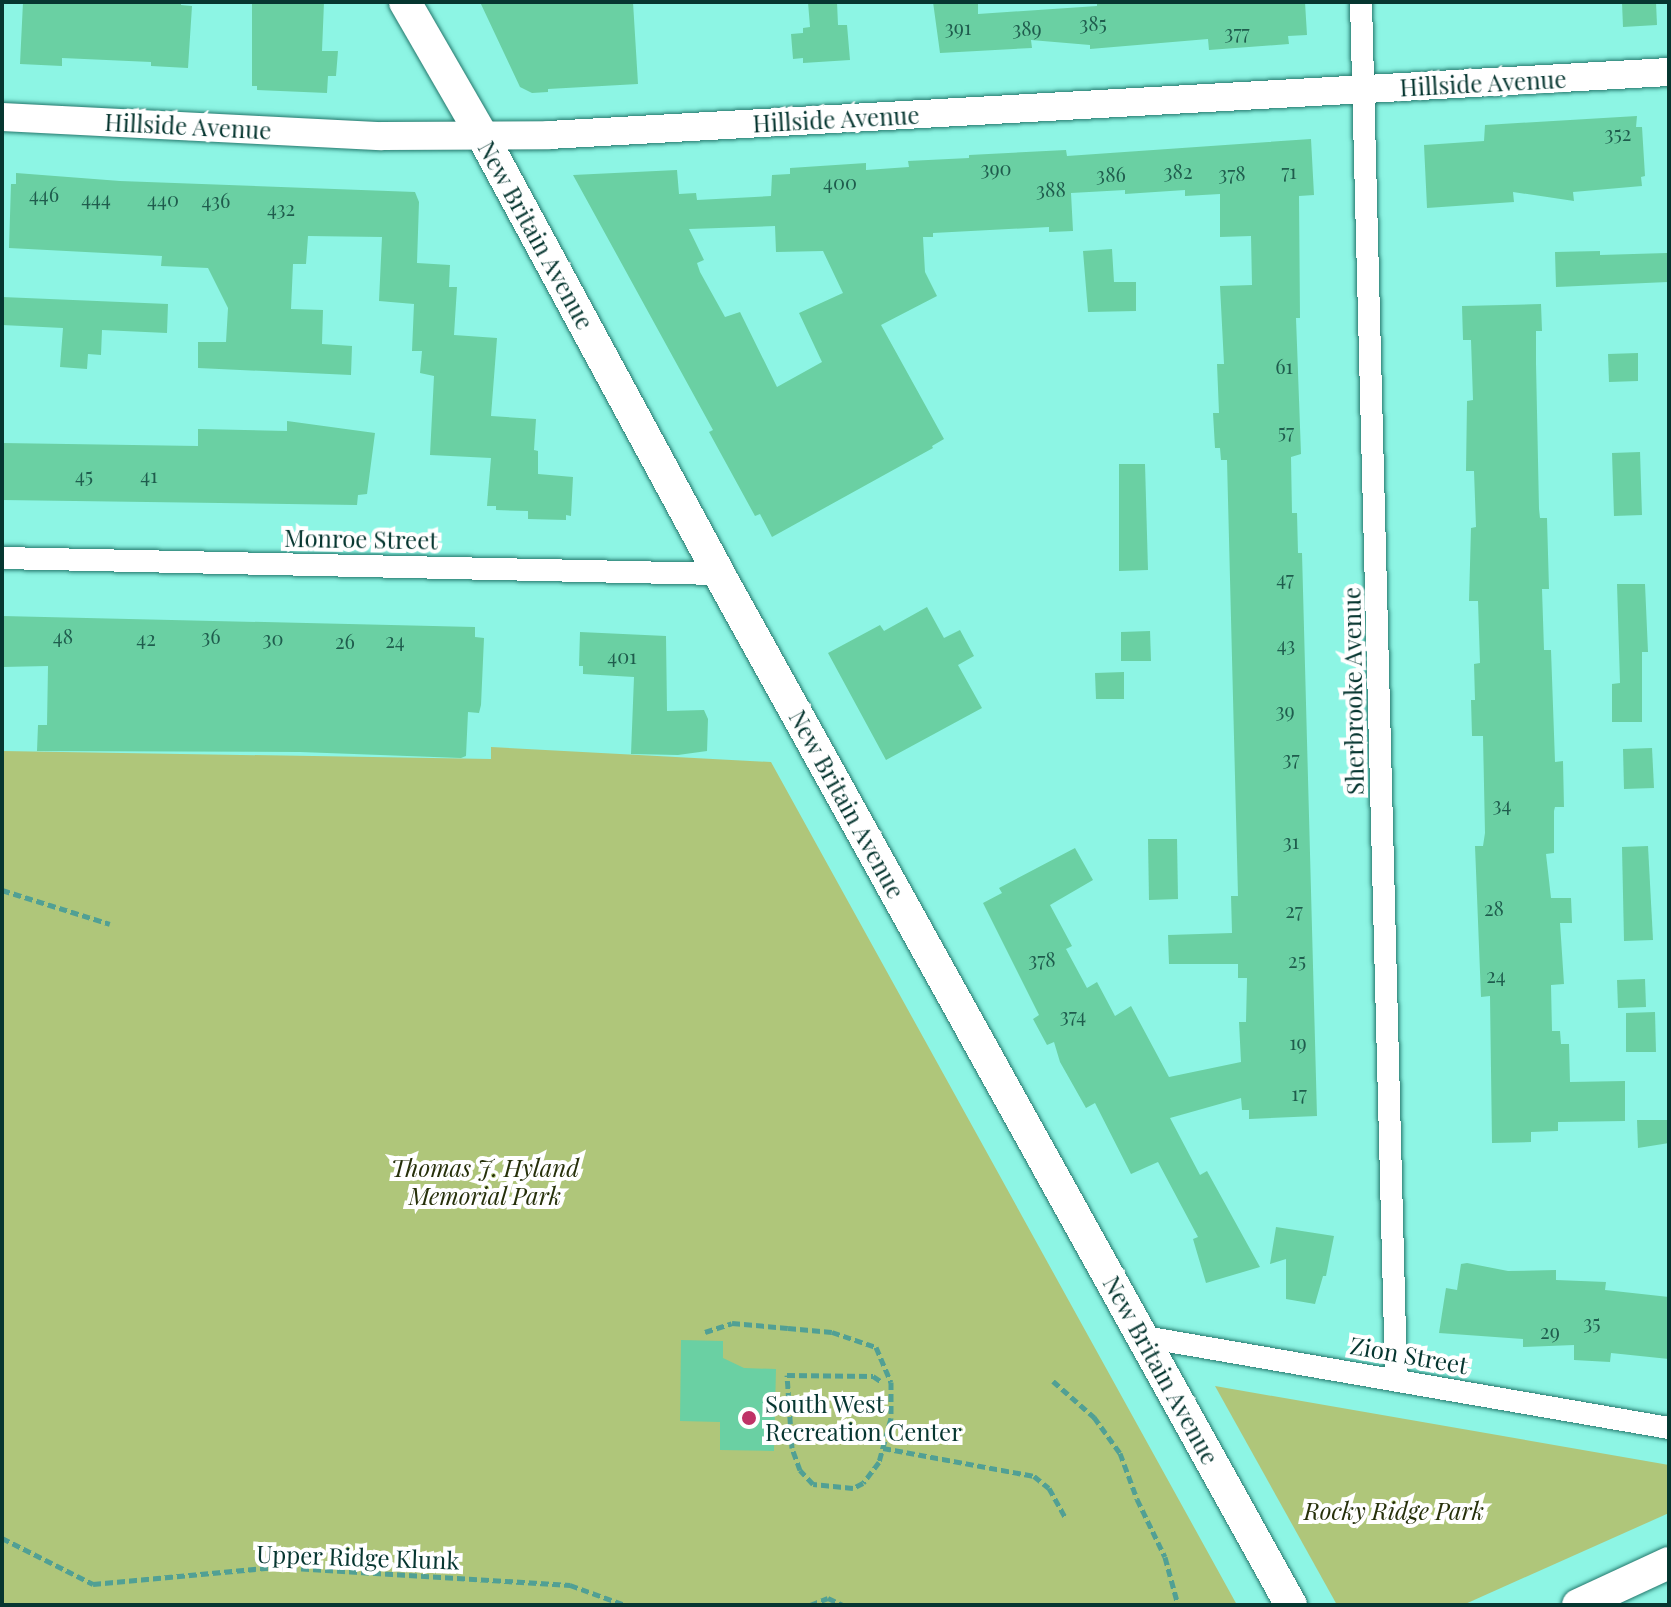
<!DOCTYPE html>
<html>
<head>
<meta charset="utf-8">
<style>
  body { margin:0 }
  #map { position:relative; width:1671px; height:1607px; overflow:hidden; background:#8df5e4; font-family:"Playfair Display",serif }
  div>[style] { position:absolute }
  .green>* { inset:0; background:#afc67a }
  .building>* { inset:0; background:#6ad0a3 }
  .path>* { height:5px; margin-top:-2.5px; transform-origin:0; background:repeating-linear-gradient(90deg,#51a094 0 8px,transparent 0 12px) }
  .roads { filter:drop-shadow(0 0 2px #24776c) drop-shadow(0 0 2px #24776c) }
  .minor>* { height:22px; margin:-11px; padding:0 11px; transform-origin:11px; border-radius:11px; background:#fff }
  .tertiary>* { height:28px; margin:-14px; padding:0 14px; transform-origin:14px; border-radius:14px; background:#fff }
  .secondary>* { height:32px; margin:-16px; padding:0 16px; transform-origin:16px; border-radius:16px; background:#fff }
  .dots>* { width:22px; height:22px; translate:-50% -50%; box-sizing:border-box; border:4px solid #fff; border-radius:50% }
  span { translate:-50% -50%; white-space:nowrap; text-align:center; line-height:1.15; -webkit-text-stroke:8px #fff; paint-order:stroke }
  .number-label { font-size:20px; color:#1f5c4d }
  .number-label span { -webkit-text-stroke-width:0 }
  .street-label { font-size:24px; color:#063630 }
  .park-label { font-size:24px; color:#26300a; font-style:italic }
  .poi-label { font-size:24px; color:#063630 }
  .left { translate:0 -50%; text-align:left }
  .frame { position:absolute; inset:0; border:4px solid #063630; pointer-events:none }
</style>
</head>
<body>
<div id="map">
  <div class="green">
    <i style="clip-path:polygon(491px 747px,771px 762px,1237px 1605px,2px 1605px,2px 751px,491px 759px)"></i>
    <i style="clip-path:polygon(1215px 1386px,1669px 1465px,1669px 1513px,1463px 1605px,1337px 1605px)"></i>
  </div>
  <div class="building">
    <i style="clip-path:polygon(23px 2px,181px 2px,181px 5px,192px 6px,188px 68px,151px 66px,151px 62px,62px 58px,62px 66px,20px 64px)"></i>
    <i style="clip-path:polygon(252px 2px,324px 2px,322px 51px,338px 51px,336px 76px,328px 76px,327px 93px,257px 90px,257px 86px,252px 86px)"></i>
    <i style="clip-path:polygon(480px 2px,633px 2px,638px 84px,548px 89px,548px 92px,532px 93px,520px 87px)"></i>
    <i style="clip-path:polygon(808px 2px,837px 2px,838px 25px,847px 25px,850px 60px,803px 63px,803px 58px,793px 59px,791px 34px,803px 33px,803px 28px,810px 27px)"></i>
    <i style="clip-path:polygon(933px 2px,978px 2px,978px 14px,1097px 6px,1097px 2px,1305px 2px,1307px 35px,1288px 36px,1289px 44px,1209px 50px,1208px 39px,1090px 49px,1090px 45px,1031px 40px,1032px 48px,940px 53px)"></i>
    <i style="clip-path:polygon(1622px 2px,1656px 2px,1657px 25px,1623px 27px)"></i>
    <i style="clip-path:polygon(1637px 116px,1636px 127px,1642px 127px,1645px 176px,1641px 177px,1642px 186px,1573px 192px,1574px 201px,1513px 192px,1514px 202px,1427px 208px,1424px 145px,1484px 141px,1485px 125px)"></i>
    <i style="clip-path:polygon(evenodd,1311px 139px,1314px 195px,1299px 196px,1300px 318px,1296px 318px,1301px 454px,1291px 457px,1292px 513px,1297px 513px,1298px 553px,1302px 553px,1317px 1116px,1249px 1119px,1249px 1110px,1242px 1110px,1241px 1098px,1170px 1118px,1200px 1175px,1207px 1171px,1260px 1267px,1206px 1283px,1193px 1239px,1198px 1237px,1158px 1162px,1131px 1174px,1095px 1103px,1086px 1108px,1060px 1062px,1054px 1042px,1047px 1045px,1033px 1019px,1039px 1015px,983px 903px,1002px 893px,999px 888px,1075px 848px,1093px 880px,1050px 905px,1072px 946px,1066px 949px,1087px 988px,1097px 982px,1115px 1016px,1131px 1006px,1169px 1077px,1241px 1062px,1239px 1022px,1246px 1022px,1247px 978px,1238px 978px,1238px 964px,1169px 964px,1168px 935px,1232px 933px,1231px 896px,1238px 896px,1227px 460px,1221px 460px,1220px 448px,1215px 448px,1213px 413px,1219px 413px,1217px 364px,1224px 364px,1220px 286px,1252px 285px,1251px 236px,1220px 237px,1220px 194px,1185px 196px,1185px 190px,1125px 194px,1125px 190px,1071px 193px,1073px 231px,1049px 232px,1049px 227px,933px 233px,933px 237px,923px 237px,925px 272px,937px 296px,881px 325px,944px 439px,932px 446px,933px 448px,772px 537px,760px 514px,755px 516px,709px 432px,713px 430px,573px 175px,677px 170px,679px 194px,696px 193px,697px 200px,771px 196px,772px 175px,790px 174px,790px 168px,866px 163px,866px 170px,909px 167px,908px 161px,969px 158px,969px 155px,1066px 150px,1067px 156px,1311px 139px,775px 226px,776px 252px,823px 251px,843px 293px,799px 313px,822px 362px,777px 387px,740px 312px,725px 317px,700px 272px,697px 263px,704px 260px,689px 229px,775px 226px)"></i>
    <i style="clip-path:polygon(16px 173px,120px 181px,415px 192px,419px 202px,417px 263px,450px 265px,449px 287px,457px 287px,454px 335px,497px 338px,491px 416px,536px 419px,534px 450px,538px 451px,538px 474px,573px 477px,571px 516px,566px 515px,566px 520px,528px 519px,528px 511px,496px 510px,496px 506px,487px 506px,491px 458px,430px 455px,434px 376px,420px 373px,422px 351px,412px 351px,414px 304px,379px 301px,382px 237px,308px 236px,306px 264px,293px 264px,291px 309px,323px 310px,322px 344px,352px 346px,351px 375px,198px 368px,198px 342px,226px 342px,228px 308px,208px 268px,161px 266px,162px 256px,9px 248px,11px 184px,16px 184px)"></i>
    <i style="clip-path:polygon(1112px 249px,1114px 282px,1136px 282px,1136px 311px,1088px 312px,1083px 251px)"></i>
    <i style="clip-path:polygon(1600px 251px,1600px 255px,1667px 253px,1668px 282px,1556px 287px,1555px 252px)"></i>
    <i style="clip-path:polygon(2px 297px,168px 304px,167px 333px,102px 330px,101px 355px,88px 354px,87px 369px,60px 367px,63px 328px,2px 325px)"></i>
    <i style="clip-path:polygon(1541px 304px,1542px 331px,1536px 331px,1536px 363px,1539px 509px,1540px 518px,1547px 518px,1549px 589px,1542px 589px,1544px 650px,1551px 650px,1555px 762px,1563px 761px,1564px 807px,1555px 807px,1554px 811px,1554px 853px,1546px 854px,1551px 898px,1571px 898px,1572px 923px,1560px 923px,1564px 984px,1551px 985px,1552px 1031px,1560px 1031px,1561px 1044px,1569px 1044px,1570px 1082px,1625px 1081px,1625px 1121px,1558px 1122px,1558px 1131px,1531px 1132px,1531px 1142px,1492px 1143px,1490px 996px,1481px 997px,1475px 846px,1483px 846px,1485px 833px,1483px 736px,1472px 736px,1471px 700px,1475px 700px,1474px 664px,1480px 663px,1478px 601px,1469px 601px,1471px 528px,1476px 527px,1474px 471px,1466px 471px,1467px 401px,1473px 400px,1471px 340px,1463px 340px,1462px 306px)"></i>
    <i style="clip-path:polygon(1638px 353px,1638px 381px,1609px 382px,1608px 354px)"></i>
    <i style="clip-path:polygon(287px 421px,375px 433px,367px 494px,358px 495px,357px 505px,2px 500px,2px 443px,198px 446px,198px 429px,287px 431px)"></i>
    <i style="clip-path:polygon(1640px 452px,1642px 515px,1614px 516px,1612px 453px)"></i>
    <i style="clip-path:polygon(1119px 464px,1145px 464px,1148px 570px,1119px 571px)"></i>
    <i style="clip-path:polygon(1617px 584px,1645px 584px,1648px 652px,1642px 652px,1642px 722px,1612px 722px,1612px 684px,1620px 683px)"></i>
    <i style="clip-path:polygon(927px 607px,944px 638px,960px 630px,974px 656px,958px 665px,982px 708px,886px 760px,828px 653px,880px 625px,884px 631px)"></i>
    <i style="clip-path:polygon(2px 616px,475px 627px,475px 637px,484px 638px,481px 705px,479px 713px,468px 712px,466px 756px,461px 758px,300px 752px,37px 751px,38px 725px,47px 725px,48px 666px,2px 667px)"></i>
    <i style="clip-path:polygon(1150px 631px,1151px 661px,1121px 661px,1121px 632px)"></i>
    <i style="clip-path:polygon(580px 632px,666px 636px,667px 711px,704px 710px,708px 719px,707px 751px,678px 755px,631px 754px,634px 677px,583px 674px,583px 666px,579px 666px)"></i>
    <i style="clip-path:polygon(1124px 672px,1124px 699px,1096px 699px,1095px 673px)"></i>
    <i style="clip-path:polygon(1652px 748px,1654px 788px,1624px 789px,1623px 749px)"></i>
    <i style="clip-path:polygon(1148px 839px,1177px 839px,1178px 899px,1149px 900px)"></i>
    <i style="clip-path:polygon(1648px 846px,1653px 940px,1624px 941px,1622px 847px)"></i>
    <i style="clip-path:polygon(1645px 979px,1646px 1007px,1618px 1008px,1617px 980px)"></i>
    <i style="clip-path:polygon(1655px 1012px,1656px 1052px,1626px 1052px,1626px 1013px)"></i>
    <i style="clip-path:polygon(1637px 1120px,1669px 1120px,1669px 1143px,1638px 1148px)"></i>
    <i style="clip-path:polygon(1276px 1227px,1334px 1236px,1326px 1276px,1323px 1276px,1315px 1304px,1286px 1299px,1286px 1259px,1270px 1264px)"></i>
    <i style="clip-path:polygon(1467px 1263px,1508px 1271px,1556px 1270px,1556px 1280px,1606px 1282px,1605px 1290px,1669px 1297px,1669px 1359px,1611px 1353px,1610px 1362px,1574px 1360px,1574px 1345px,1523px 1347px,1523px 1339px,1439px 1333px,1446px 1288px,1457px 1290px,1461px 1264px)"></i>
    <i style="clip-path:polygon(681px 1340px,723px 1341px,723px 1358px,744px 1368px,776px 1369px,774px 1451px,720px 1450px,720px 1422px,680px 1421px)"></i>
  </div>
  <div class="path">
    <i style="left:2px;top:890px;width:113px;rotate:17.5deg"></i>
    <i style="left:705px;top:1332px;width:28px;rotate:-18deg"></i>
    <i style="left:732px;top:1323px;width:56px;rotate:5.1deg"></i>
    <i style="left:788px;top:1328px;width:44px;rotate:5.2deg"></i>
    <i style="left:832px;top:1332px;width:46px;rotate:18.8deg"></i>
    <i style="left:876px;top:1347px;width:38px;rotate:67deg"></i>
    <i style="left:891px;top:1382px;width:36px;rotate:90deg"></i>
    <i style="left:891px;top:1418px;width:46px;rotate:105.3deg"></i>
    <i style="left:879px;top:1462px;width:26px;rotate:127deg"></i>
    <i style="left:863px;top:1483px;width:11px;rotate:153deg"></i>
    <i style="left:853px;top:1488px;width:40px;rotate:-174.3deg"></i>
    <i style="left:813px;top:1484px;width:19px;rotate:-133deg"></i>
    <i style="left:800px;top:1470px;width:23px;rotate:-110deg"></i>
    <i style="left:792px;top:1448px;width:73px;rotate:-93.9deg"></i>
    <i style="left:787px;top:1375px;width:86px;rotate:0.7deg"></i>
    <i style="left:873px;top:1376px;width:11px;rotate:34deg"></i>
    <i style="left:1053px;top:1381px;width:55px;rotate:41.3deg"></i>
    <i style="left:1094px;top:1417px;width:44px;rotate:54.2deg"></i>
    <i style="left:1120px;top:1453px;width:49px;rotate:69.7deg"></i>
    <i style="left:1137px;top:1499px;width:64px;rotate:64.2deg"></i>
    <i style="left:1165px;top:1557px;width:50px;rotate:74.8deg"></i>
    <i style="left:883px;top:1448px;width:154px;rotate:10.5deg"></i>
    <i style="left:1034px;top:1476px;width:19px;rotate:39deg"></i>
    <i style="left:1049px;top:1488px;width:35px;rotate:61deg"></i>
    <i style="left:2px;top:1538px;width:102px;rotate:26.8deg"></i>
    <i style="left:93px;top:1584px;width:185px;rotate:-5.3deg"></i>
    <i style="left:277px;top:1567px;width:294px;rotate:3.5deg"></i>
    <i style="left:570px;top:1585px;width:59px;rotate:20deg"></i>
    <i style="left:810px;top:1605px;width:19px;rotate:-21deg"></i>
    <i style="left:828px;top:1598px;width:17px;rotate:25deg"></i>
  </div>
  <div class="roads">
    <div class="minor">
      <i style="left:1361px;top:2px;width:1377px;rotate:88.54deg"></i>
      <i style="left:2px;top:558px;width:717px;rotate:1.28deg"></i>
      <i style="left:1139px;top:1336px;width:538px;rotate:9.85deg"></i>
    </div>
    <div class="tertiary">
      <i style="left:2px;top:117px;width:380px;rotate:2.9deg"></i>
      <i style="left:382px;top:136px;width:167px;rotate:-0.3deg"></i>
      <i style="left:549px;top:135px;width:1122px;rotate:-3.22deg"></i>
    </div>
    <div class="secondary">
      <i style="left:405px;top:2px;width:156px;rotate:60deg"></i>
      <i style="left:483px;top:137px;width:497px;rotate:61.6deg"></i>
      <i style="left:719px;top:574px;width:1179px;rotate:60.98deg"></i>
      <i style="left:1578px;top:1605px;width:100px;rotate:-24.8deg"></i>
    </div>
  </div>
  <div class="dots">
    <i style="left:749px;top:1418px;background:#bf3367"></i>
  </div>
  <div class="number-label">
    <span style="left:1093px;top:22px">385</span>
    <span style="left:958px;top:26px">391</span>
    <span style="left:1027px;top:27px">389</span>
    <span style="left:1237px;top:31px">377</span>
    <span style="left:1618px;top:132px">352</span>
    <span style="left:996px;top:167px">390</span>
    <span style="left:1178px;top:170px">382</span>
    <span style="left:1289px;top:170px">71</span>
    <span style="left:1232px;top:172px">378</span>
    <span style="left:1111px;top:173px">386</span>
    <span style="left:840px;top:181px">400</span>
    <span style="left:1051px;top:188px">388</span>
    <span style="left:44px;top:193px">446</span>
    <span style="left:96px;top:197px">444</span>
    <span style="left:163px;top:198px">440</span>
    <span style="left:216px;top:199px">436</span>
    <span style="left:281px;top:207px">432</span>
    <span style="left:1284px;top:365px">61</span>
    <span style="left:1286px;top:430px">57</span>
    <span style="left:84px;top:474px">45</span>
    <span style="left:149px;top:474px">41</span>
    <span style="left:1285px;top:577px">47</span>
    <span style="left:63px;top:635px">48</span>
    <span style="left:211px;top:635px">36</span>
    <span style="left:146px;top:637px">42</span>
    <span style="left:273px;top:637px">30</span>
    <span style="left:395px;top:639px">24</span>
    <span style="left:345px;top:640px">26</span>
    <span style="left:1286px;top:643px">43</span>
    <span style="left:622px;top:655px">401</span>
    <span style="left:1285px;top:709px">39</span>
    <span style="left:1291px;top:757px">37</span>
    <span style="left:1502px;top:803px">34</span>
    <span style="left:1291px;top:840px">31</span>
    <span style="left:1494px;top:907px">28</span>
    <span style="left:1294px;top:909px">27</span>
    <span style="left:1042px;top:958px">378</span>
    <span style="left:1297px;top:959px">25</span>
    <span style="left:1496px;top:974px">24</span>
    <span style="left:1073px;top:1014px">374</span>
    <span style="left:1298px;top:1041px">19</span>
    <span style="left:1299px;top:1092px">17</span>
    <span style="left:1592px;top:1321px">35</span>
    <span style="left:1550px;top:1330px">29</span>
  </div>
  <div class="street-label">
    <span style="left:1483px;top:83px;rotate:-3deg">Hillside Avenue</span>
    <span style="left:836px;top:119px;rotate:-3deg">Hillside Avenue</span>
    <span style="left:188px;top:126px;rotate:3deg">Hillside Avenue</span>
    <span style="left:536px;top:235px;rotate:61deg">New Britain Avenue</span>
    <span style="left:361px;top:539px;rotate:1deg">Monroe Street</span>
    <span style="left:1353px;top:691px;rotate:-91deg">Sherbrooke Avenue</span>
    <span style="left:847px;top:804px;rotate:61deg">New Britain Avenue</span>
    <span style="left:1409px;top:1355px;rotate:10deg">Zion Street</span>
    <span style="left:1161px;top:1370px;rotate:61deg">New Britain Avenue</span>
    <span style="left:358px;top:1557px;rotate:2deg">Upper Ridge Klunk</span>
  </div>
  <div class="park-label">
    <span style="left:485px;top:1182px">Thomas J. Hyland<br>Memorial Park</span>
    <span style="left:1394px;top:1511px">Rocky Ridge Park</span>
  </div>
  <div class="poi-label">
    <span class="left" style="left:765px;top:1418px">South West<br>Recreation Center</span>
  </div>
  <div class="frame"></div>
</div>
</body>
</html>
